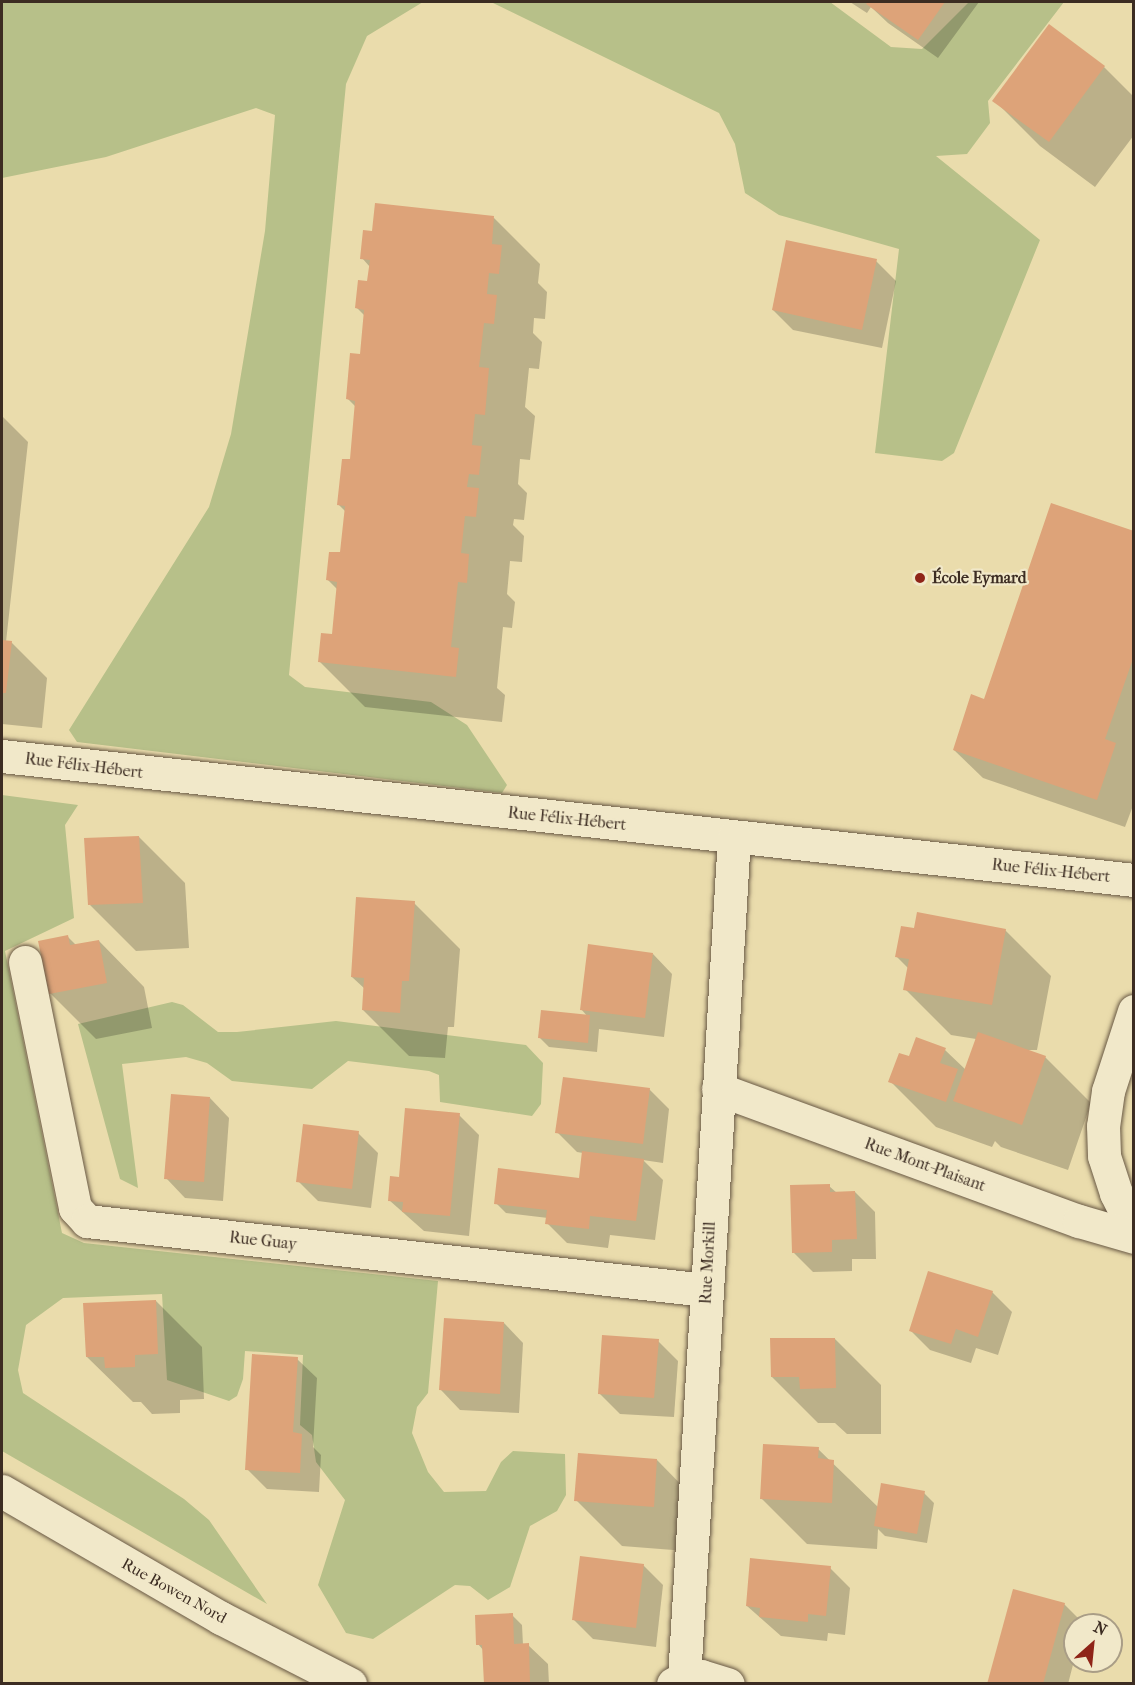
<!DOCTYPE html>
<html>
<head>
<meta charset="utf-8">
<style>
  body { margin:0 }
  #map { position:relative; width:1135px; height:1685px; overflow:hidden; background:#eadcac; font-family:"IM FELL French Canon",serif }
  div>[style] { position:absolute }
  .green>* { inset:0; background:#b7c089 }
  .shadow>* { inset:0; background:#0003 }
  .building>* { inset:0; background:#dda379 }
  .roads { filter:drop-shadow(0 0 2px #685844) drop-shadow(0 0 2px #685844) }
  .street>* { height:33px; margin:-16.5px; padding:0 16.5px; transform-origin:16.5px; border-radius:16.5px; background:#f1e8c9 }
  .dots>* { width:16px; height:16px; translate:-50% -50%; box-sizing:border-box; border:3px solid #f1e8c9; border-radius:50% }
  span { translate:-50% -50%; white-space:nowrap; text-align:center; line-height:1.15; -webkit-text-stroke:4.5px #f1e8c9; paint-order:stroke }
  .poi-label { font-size:16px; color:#3c2c22; font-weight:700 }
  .left { translate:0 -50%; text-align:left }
  .street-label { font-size:16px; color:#3c2c22 }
  .frame { position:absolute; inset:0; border:3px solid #3c2c22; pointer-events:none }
  .north { position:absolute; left:1063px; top:1613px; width:60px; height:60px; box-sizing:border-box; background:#f1e8c9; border:2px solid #a99d86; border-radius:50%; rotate:27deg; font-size:16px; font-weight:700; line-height:24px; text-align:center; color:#3c2c22 }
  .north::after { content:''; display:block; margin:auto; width:21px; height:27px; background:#8f2418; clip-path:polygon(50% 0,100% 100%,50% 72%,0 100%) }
</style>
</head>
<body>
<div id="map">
  <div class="green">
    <i style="clip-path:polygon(2px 2px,423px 2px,367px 36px,346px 84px,289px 675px,305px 687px,431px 702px,467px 725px,507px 785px,502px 793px,77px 742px,69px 730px,209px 507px,231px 434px,265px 231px,275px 115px,256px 108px,106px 157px,2px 178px)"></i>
    <i style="clip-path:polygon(491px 2px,830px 2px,891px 47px,922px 49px,969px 2px,1064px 2px,988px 101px,990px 123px,967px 154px,936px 156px,1040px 240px,954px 453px,942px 461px,875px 453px,899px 249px,779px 215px,745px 193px,735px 144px,719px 113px)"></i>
    <i style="clip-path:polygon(2px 795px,78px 805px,65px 825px,74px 918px,5px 951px,62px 1233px,84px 1243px,438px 1281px,428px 1393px,417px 1407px,412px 1433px,428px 1472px,444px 1492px,486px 1491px,501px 1462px,513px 1451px,565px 1454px,566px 1495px,557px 1511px,530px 1526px,510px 1587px,488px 1600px,470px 1586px,455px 1585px,373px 1639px,346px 1633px,318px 1585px,345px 1500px,316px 1462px,312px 1435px,300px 1425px,303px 1355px,245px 1351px,243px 1379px,237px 1396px,229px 1401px,167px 1380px,162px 1294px,63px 1298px,26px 1325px,18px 1370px,23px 1393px,184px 1499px,209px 1520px,267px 1604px,2px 1451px)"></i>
    <i style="clip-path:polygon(172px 1002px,183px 1005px,218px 1032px,237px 1032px,336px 1021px,526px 1045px,543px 1063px,541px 1104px,532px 1116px,440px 1102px,439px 1075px,429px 1071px,348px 1061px,312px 1089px,232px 1081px,207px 1063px,186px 1057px,122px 1064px,138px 1188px,120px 1179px,78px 1024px)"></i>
  </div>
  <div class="shadow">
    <i style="clip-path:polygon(850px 2px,979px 2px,938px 58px,888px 23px,871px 7px,867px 13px)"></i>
    <i style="clip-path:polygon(1104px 67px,1134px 97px,1134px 135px,1095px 187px,1040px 146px,994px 100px)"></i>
    <i style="clip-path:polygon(494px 218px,540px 264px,538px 283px,547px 292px,545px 319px,534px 318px,533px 333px,542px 342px,539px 369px,529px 368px,525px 407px,535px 416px,530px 460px,520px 459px,518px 484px,527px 493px,524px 520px,514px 519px,513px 525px,524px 536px,522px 562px,510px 561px,507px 594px,515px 602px,512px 628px,503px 627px,497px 688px,505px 695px,502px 722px,365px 707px,319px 661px,333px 636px,338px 590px,327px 579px,341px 554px,346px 512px,338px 504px,351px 461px,356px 407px,347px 398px,361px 355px,365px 316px,357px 308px,369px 282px,370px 267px,362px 258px,374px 233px)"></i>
    <i style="clip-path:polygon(876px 261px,896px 281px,882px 348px,793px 330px,773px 310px)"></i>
    <i style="clip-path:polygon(2px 416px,28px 442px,6px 642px,11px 642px,47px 678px,42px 728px,2px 724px)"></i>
    <i style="clip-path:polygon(1134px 533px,1134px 803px,1125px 827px,983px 778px,954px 750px,985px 701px)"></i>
    <i style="clip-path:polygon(139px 837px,185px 883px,189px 948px,136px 951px,90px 905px)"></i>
    <i style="clip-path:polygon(414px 903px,460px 949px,454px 1027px,448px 1027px,445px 1058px,409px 1056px,363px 1010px,365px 989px,352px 977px)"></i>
    <i style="clip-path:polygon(915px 930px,1005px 930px,1051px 976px,1037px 1050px,1024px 1050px,1045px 1057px,1091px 1103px,1068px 1170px,1001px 1147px,995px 1141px,992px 1147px,936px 1127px,890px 1081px,910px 1058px,945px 1050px,966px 1070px,976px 1039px,951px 1035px,905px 989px,909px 969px,897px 957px)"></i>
    <i style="clip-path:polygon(67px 936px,77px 946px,99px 941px,144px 987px,152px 1028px,96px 1039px,50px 993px)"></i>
    <i style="clip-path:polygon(653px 954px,672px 974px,664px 1037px,599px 1029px,597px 1052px,549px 1047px,540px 1038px,588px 1017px,581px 1009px)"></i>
    <i style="clip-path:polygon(649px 1089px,669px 1109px,663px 1163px,643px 1160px,663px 1180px,655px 1240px,610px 1235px,608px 1248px,567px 1243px,547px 1223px,548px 1218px,506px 1213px,496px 1203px,580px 1179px,583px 1153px,577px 1152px,557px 1132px)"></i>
    <i style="clip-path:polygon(210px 1098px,229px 1118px,223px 1201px,185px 1198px,166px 1178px)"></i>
    <i style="clip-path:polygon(459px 1115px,479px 1135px,469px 1236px,424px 1231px,389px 1200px,400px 1179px)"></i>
    <i style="clip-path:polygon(358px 1133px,378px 1153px,371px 1208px,318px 1201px,298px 1181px)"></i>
    <i style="clip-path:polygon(829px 1186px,837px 1193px,855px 1192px,875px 1212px,876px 1259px,852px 1259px,852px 1271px,813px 1272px,794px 1253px)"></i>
    <i style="clip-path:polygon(992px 1292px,1012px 1312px,998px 1355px,976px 1348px,971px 1363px,930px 1350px,910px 1330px)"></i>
    <i style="clip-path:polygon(156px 1301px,202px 1347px,204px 1399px,180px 1400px,180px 1413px,152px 1414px,141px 1402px,133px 1402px,87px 1357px)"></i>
    <i style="clip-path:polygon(504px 1323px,523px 1343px,519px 1413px,460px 1410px,441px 1390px)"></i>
    <i style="clip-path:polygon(835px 1339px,881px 1385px,881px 1434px,847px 1434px,835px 1423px,818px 1423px,772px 1377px)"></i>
    <i style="clip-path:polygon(658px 1341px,678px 1361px,674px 1417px,620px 1414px,600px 1394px)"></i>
    <i style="clip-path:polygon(297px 1359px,317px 1378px,313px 1447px,321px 1455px,319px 1492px,267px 1489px,247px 1469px)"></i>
    <i style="clip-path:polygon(818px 1449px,878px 1507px,924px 1493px,934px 1503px,927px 1543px,885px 1536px,878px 1529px,877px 1549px,807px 1544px,761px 1498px)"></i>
    <i style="clip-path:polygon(657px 1460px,702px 1506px,699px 1552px,622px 1546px,576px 1500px)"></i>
    <i style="clip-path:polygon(643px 1565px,663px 1585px,656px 1647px,593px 1639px,573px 1619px)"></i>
    <i style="clip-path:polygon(830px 1568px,850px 1588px,845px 1635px,828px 1633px,827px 1641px,781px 1636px,747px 1606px)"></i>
    <i style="clip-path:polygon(1064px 1604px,1084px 1624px,1075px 1625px,1075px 1657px,1068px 1684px,988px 1684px)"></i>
    <i style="clip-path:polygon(512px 1615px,522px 1625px,523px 1645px,528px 1645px,548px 1664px,549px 1684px,485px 1684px,484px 1651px,478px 1644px)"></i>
  </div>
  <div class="building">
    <i style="clip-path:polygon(868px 2px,945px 2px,918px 40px,866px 4px)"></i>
    <i style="clip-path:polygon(1049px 24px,1105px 66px,1049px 142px,992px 101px)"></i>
    <i style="clip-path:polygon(375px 203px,494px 216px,492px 244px,502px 245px,499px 274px,489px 273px,487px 294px,497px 295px,494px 324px,484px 323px,479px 367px,489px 368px,485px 415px,475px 414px,472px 445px,482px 446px,479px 475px,469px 474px,467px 487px,479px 488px,476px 517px,465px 516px,461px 553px,469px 554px,467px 583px,458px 582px,451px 647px,459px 648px,456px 677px,318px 662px,321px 633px,332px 634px,337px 582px,326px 580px,329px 552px,340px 552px,345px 506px,337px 505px,342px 459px,350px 459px,355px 401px,346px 399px,350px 353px,360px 354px,364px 310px,355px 308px,358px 280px,367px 281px,370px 260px,360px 259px,363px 230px,372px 231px)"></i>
    <i style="clip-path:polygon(786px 240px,877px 259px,862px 330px,772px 310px)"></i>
    <i style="clip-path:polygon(1051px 503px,1134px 531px,1134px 656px,1105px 739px,1116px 743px,1097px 800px,953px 750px,971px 694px,984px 699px)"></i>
    <i style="clip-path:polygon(2px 640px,12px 641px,6px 693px,2px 693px)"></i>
    <i style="clip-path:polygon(139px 836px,143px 903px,88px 905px,84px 838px)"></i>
    <i style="clip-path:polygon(356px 897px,415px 901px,409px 981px,402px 981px,400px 1013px,362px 1010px,364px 978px,351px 977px)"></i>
    <i style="clip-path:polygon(917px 912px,1006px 929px,992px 1005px,903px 990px,909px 959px,895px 957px,901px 926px,914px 928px)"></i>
    <i style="clip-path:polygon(68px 935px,70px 945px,99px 940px,107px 983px,49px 994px,38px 941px)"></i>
    <i style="clip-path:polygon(588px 944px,653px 953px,645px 1018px,580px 1010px)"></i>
    <i style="clip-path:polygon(541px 1010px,590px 1015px,588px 1043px,538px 1038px)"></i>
    <i style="clip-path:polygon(978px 1032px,1046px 1056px,1022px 1125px,953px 1101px)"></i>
    <i style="clip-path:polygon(916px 1037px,946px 1048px,940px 1063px,958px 1069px,946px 1102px,888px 1082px,899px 1053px,909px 1056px)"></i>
    <i style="clip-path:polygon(563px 1077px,650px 1088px,643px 1144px,555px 1133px)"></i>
    <i style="clip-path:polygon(171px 1094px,210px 1097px,204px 1182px,164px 1179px)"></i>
    <i style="clip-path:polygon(405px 1108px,460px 1113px,450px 1216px,402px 1212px,403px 1202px,388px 1201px,390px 1176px,399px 1177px)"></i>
    <i style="clip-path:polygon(303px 1124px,359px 1131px,352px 1189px,296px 1182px)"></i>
    <i style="clip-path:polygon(582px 1151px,644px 1159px,636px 1221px,590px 1216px,589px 1229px,545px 1224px,547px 1210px,494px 1204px,498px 1168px,579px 1178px)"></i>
    <i style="clip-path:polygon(830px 1184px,830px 1192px,855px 1191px,857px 1239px,832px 1240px,832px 1252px,792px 1253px,790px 1185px)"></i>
    <i style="clip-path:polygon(928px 1271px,993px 1291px,978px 1337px,956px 1329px,951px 1344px,909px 1331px)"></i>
    <i style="clip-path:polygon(156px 1300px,158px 1354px,135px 1355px,135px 1367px,105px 1368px,104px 1357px,86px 1357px,83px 1303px)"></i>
    <i style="clip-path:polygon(444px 1318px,504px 1322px,500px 1394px,439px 1390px)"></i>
    <i style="clip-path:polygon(602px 1335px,659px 1339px,654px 1398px,598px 1394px)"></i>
    <i style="clip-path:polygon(770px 1338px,835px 1338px,836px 1388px,800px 1389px,799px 1377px,771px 1377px)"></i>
    <i style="clip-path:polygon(252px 1354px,298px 1357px,293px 1432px,302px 1434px,300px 1473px,245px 1470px)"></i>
    <i style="clip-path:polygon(763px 1444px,819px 1447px,818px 1458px,834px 1460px,832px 1503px,760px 1499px)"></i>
    <i style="clip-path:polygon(578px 1453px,657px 1459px,654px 1507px,574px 1501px)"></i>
    <i style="clip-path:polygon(881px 1483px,925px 1491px,917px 1534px,874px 1526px)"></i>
    <i style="clip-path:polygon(580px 1556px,644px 1564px,636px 1628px,572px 1620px)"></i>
    <i style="clip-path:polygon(750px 1558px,831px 1566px,826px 1616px,808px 1614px,808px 1622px,759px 1617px,760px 1608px,746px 1606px)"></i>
    <i style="clip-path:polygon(1013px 1589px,1065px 1603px,1043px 1684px,987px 1684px)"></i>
    <i style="clip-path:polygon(513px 1613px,514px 1644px,529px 1643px,530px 1684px,484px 1684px,482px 1645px,476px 1645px,475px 1615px)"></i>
  </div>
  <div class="roads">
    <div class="street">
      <i style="left:2px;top:756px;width:1139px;rotate:6.25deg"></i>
      <i style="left:25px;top:962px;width:251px;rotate:78.5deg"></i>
      <i style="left:75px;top:1208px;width:18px;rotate:47deg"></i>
      <i style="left:87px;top:1221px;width:623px;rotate:6.36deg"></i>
      <i style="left:1134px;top:1011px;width:84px;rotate:108deg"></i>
      <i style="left:1108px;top:1091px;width:35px;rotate:98deg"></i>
      <i style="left:1103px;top:1126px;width:30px;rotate:88deg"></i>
      <i style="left:1104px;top:1156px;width:39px;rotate:72deg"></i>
      <i style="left:1116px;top:1193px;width:40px;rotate:63.4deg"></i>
      <i style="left:718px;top:1089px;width:384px;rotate:20.1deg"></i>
      <i style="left:1079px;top:1221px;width:57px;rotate:16.2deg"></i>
      <i style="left:2px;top:1491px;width:253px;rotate:30.1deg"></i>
      <i style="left:221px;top:1618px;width:145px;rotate:27.1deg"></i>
      <i style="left:684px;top:1678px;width:17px;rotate:-7deg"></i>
      <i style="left:701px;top:1676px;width:28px;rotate:17deg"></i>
      <i style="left:673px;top:1684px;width:13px;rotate:-29deg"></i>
      <i style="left:684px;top:1678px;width:843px;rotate:-86.6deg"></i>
    </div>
  </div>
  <div class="dots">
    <i style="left:920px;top:578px;background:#8f2418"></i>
  </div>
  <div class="poi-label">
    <span class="left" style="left:932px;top:578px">École Eymard</span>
  </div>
  <div class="street-label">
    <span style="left:84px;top:766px;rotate:7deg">Rue Félix-Hébert</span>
    <span style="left:567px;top:819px;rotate:6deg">Rue Félix-Hébert</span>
    <span style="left:1051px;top:871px;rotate:6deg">Rue Félix-Hébert</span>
    <span style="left:925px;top:1165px;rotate:20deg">Rue Mont-Plaisant</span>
    <span style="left:263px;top:1241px;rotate:6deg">Rue Guay</span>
    <span style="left:708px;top:1263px;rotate:-87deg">Rue Morkill</span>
    <span style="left:174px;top:1591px;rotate:29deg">Rue Bowen Nord</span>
  </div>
  <div class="frame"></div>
  <div class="north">N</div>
</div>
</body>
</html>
